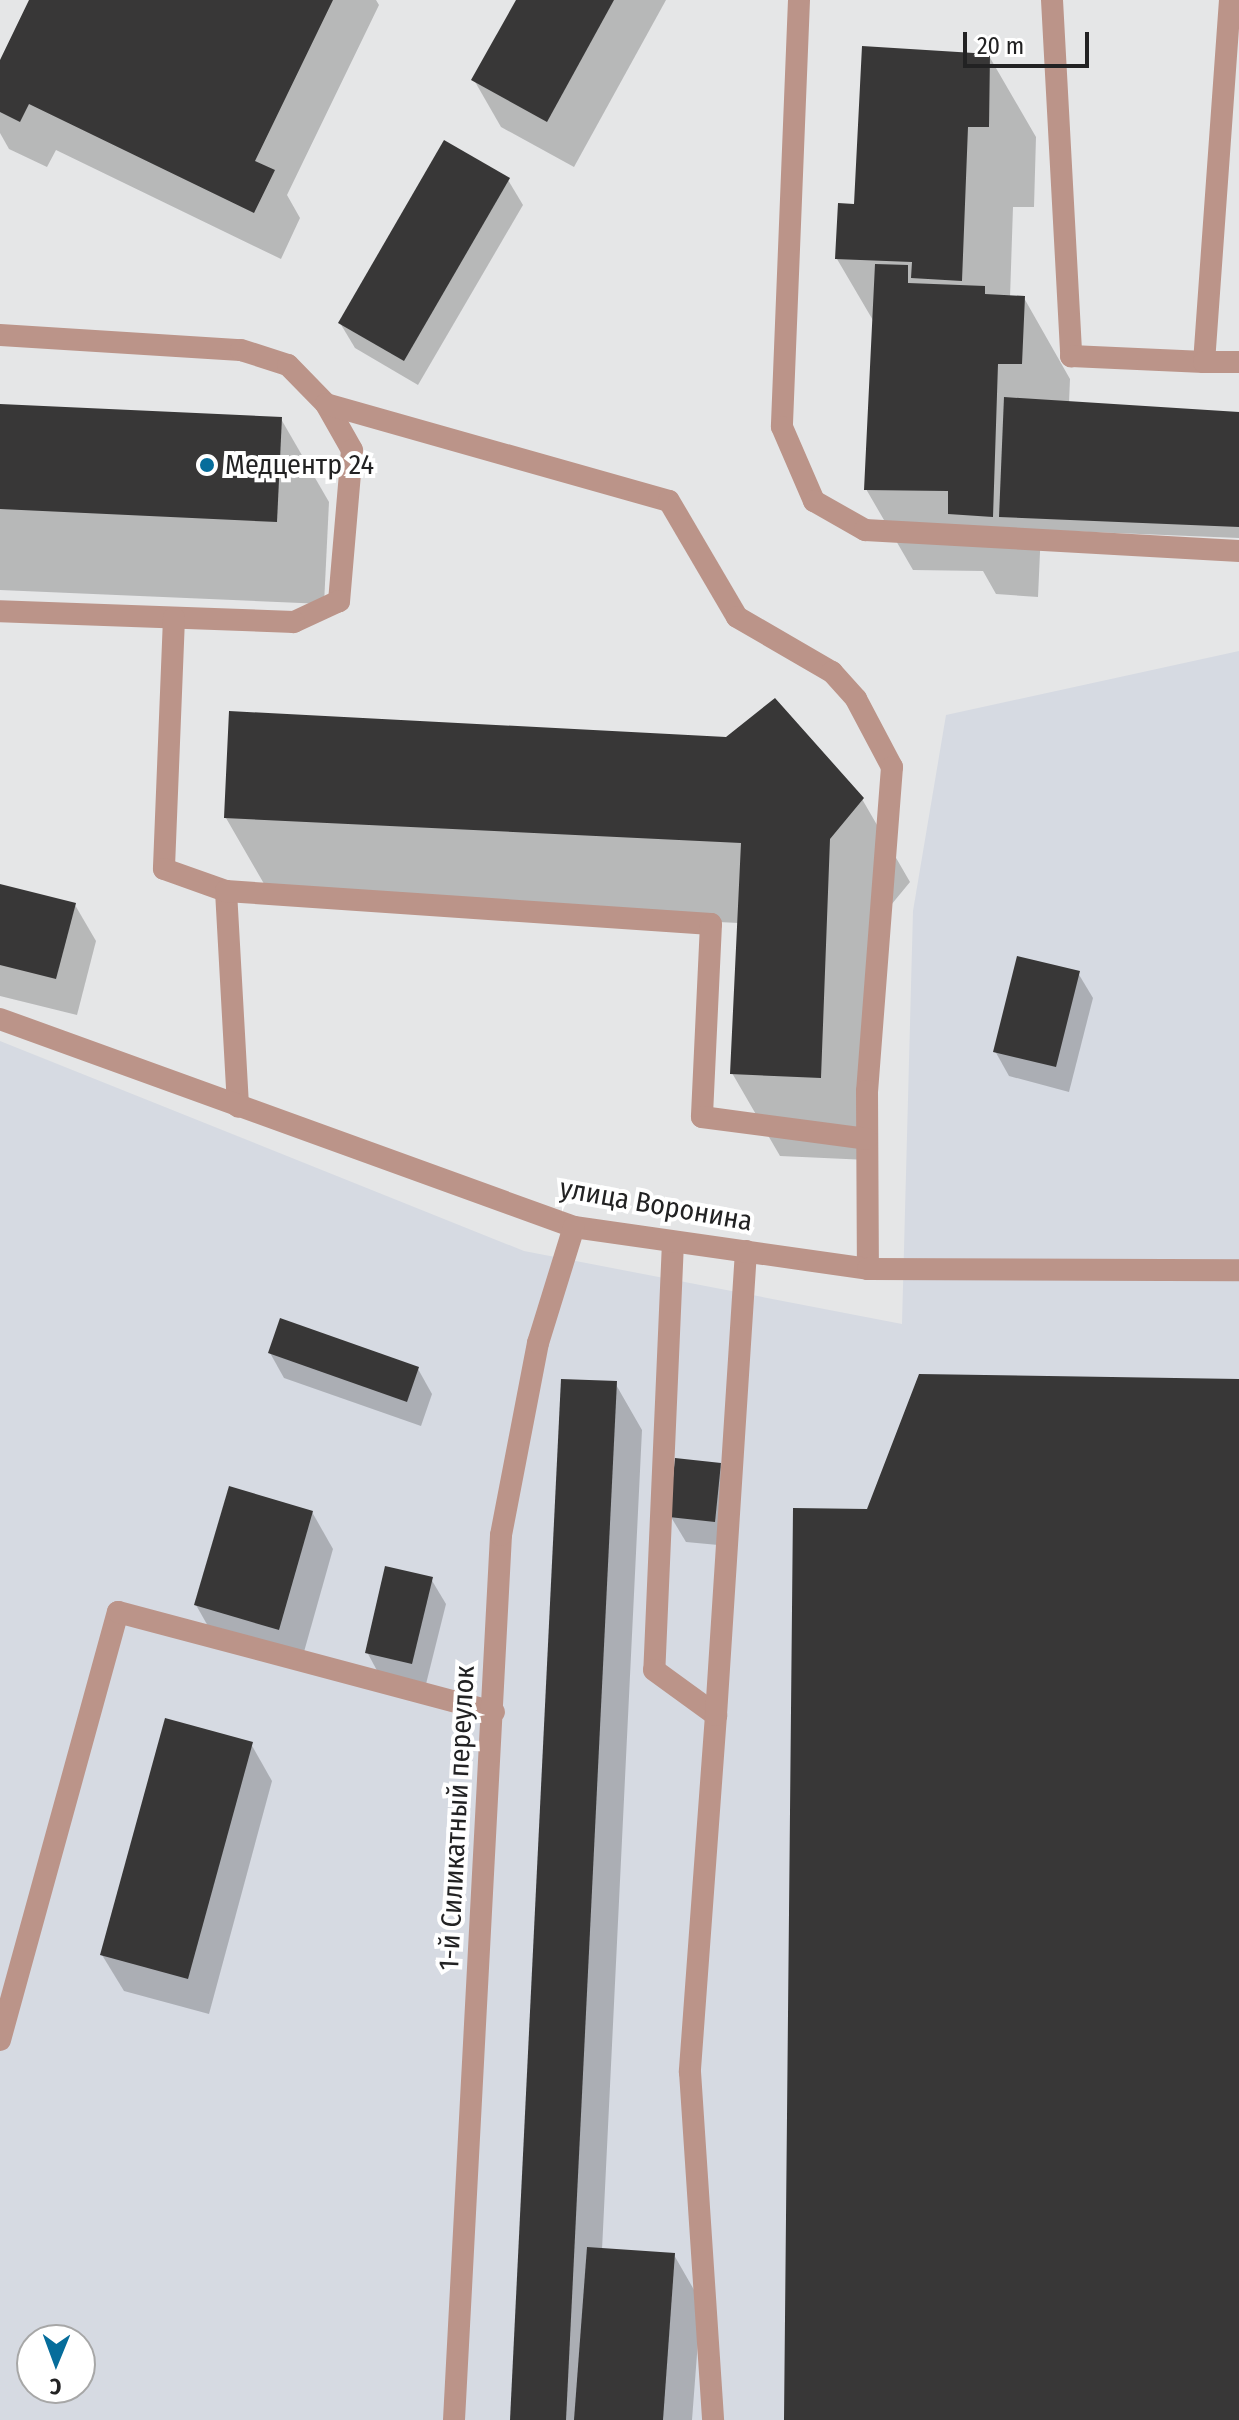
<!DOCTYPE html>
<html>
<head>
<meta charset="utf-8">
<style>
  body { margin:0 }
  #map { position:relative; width:1239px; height:2420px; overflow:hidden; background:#e5e6e7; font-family:"Fira Sans Condensed",sans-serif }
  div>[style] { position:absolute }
  .built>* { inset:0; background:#d6dae2 }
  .shadow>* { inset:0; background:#0003 }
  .building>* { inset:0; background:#383737 }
  .service>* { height:22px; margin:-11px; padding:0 11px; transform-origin:11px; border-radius:11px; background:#bb9489 }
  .minor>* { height:22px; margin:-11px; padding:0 11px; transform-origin:11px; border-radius:11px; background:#bb9489 }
  .dots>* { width:22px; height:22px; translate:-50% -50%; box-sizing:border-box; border:4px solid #fff; border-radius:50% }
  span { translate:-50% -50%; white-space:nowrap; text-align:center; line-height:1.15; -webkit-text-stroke:8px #fff; paint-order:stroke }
  .poi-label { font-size:28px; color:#222223 }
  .left { translate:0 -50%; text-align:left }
  .street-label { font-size:28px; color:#222223 }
  .north { position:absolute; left:16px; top:2324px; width:80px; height:80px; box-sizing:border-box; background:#fff; border:2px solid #a7a7a7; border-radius:50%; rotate:181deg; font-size:22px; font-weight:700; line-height:32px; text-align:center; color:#222223 }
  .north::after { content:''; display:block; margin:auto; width:28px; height:36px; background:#066d9b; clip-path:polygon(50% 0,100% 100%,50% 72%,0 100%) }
  .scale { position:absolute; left:963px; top:32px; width:126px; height:36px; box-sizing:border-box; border:4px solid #222223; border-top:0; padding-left:10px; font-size:24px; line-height:28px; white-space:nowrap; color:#222223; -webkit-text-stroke:6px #fff; paint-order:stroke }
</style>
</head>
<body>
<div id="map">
  <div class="built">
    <i style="clip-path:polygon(evenodd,1239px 651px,1239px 2420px,0 2420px,0 1041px,524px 1251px,902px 1324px,913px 911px,946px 715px,1239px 651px,32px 2340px,80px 2340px,80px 2388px,32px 2388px,32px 2340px)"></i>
  </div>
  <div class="shadow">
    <i style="clip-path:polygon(31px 0,376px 0,379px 5px,287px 195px,300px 218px,281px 259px,56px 150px,47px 167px,9px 149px,0 133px,0 64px)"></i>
    <i style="clip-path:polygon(518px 0,666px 0,574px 167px,501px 127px,474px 80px)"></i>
    <i style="clip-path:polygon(989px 56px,1036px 137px,1034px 207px,1013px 207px,1010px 298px,1024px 298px,1070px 379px,1069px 403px,1239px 414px,1239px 538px,1041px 530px,1038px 597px,996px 594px,983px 571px,913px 570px,866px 489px,874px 322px,837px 259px,856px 206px)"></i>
    <i style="clip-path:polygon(508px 180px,523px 205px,418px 385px,355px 348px,340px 323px)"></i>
    <i style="clip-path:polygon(0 406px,281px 419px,329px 502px,324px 604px,0 590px)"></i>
    <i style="clip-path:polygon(726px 739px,862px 799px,910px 882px,877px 922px,868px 1160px,780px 1156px,732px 1073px,739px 923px,274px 901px,226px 818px)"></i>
    <i style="clip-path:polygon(0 886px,75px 905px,96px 941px,77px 1015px,0 996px)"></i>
    <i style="clip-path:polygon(1078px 973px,1093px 998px,1069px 1092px,1009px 1076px,995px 1051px)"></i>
    <i style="clip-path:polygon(270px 1353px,418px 1369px,432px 1394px,421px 1426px,284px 1378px)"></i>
    <i style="clip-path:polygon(615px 1383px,642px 1430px,602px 2250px,674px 2255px,701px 2302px,692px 2420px,512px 2420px)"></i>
    <i style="clip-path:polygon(720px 1465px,735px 1490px,729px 1546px,686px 1542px,671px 1517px)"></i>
    <i style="clip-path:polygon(312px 1512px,333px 1549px,300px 1666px,217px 1642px,196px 1605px)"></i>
    <i style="clip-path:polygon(431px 1579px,446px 1604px,425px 1688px,381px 1678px,367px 1652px)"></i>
    <i style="clip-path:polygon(251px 1744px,272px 1781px,209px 2014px,124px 1991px,102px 1955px)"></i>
  </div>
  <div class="building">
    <i style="clip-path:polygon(29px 0,333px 0,255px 161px,275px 170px,254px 213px,29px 104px,20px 122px,0 112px,0 60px)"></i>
    <i style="clip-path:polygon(516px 0,614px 0,547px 122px,471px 80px)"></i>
    <i style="clip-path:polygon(862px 46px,990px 54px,989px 127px,968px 127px,962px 281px,911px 278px,912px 262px,835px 259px,838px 203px,854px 204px)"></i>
    <i style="clip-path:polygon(444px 140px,510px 178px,404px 361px,338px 323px)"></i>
    <i style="clip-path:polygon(875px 264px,908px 265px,908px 283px,985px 286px,985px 294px,1025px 296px,1022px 364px,998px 364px,993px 517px,948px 514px,948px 491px,864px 490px)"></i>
    <i style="clip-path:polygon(1004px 397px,1239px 412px,1239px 527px,999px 517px)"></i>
    <i style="clip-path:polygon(0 404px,282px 417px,277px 522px,0 509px)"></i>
    <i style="clip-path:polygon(775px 698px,864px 798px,830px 839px,821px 1078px,730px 1074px,741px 843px,224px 818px,229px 711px,726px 737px)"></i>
    <i style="clip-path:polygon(0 884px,76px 903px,56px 979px,0 965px)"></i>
    <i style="clip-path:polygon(1017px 956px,1080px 971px,1056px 1067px,993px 1052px)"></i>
    <i style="clip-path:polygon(280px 1318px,419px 1367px,407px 1402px,268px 1353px)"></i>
    <i style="clip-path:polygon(919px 1374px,1239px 1379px,1239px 2420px,784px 2420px,793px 1508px,867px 1509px)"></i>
    <i style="clip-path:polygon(561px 1379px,617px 1381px,566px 2420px,510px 2420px)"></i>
    <i style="clip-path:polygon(675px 1458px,721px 1463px,715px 1522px,669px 1517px)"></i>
    <i style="clip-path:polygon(229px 1486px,313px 1511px,279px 1630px,194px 1605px)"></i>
    <i style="clip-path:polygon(385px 1566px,433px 1577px,412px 1664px,365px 1653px)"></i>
    <i style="clip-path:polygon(165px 1718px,253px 1742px,188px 1979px,100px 1955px)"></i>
    <i style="clip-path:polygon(587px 2247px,675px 2253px,663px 2420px,574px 2420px)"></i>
  </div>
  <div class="service">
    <i style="left:799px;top:0;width:427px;rotate:92.3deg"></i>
    <i style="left:782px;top:427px;width:81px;rotate:66.6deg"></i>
    <i style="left:814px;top:501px;width:59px;rotate:29.6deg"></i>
    <i style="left:865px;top:530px;width:375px;rotate:3.2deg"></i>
    <i style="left:1052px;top:0;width:357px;rotate:86.9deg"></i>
    <i style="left:1071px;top:356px;width:133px;rotate:2.6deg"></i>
    <i style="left:1230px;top:0;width:363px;rotate:94.1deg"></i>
    <i style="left:1204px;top:362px;width:35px"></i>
    <i style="left:0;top:335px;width:241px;rotate:3.6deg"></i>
    <i style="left:241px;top:350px;width:49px;rotate:17.7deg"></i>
    <i style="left:288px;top:365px;width:54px;rotate:45.7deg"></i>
    <i style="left:326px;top:404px;width:53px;rotate:60.5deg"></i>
    <i style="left:352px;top:450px;width:152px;rotate:94.9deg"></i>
    <i style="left:339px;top:601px;width:50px;rotate:155deg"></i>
    <i style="left:294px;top:622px;width:294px;rotate:-177.9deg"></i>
    <i style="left:326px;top:404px;width:356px;rotate:15.8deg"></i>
    <i style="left:669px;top:501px;width:134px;rotate:59.6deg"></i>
    <i style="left:737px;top:617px;width:110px;rotate:30.1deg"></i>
    <i style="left:832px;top:672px;width:36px;rotate:48deg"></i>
    <i style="left:856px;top:699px;width:77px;rotate:62.1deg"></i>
    <i style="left:892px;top:767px;width:325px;rotate:94.4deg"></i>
    <i style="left:867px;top:1091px;width:178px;rotate:89.7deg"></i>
    <i style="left:174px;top:618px;width:251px;rotate:92.3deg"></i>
    <i style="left:164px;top:869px;width:66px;rotate:19.5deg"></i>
    <i style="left:226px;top:891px;width:216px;rotate:86.8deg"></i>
    <i style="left:226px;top:891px;width:486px;rotate:3.9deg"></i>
    <i style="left:711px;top:924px;width:193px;rotate:92.7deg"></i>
    <i style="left:702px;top:1117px;width:166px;rotate:7.6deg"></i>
    <i style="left:673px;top:1242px;width:428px;rotate:92.5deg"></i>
    <i style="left:654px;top:1670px;width:77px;rotate:36deg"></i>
    <i style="left:716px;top:1715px;width:358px;rotate:94.2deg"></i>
    <i style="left:690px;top:2072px;width:349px;rotate:86.2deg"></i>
    <i style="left:716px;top:1715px;width:465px;rotate:-86.3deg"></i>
    <i style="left:0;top:2040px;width:444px;rotate:-74.6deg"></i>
    <i style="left:118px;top:1612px;width:389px;rotate:14.9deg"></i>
  </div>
  <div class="minor">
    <i style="left:0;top:1019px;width:611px;rotate:19.92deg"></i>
    <i style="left:574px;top:1227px;width:297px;rotate:8.1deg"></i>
    <i style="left:868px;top:1269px;width:371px;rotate:0.2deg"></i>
    <i style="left:454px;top:2420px;width:886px;rotate:-86.96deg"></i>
    <i style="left:501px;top:1535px;width:196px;rotate:-79.1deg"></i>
    <i style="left:538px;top:1343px;width:121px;rotate:-72.8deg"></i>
  </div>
  <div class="dots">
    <i style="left:207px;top:465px;background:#066d9b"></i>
  </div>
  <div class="poi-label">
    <span class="left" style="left:225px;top:465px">Медцентр 24</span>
  </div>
  <div class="street-label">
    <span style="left:656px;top:1205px;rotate:10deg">улица Воронина</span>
    <span style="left:457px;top:1818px;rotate:-87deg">1-й Силикатный переулок</span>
  </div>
  <div class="north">С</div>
  <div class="scale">20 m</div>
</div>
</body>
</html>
